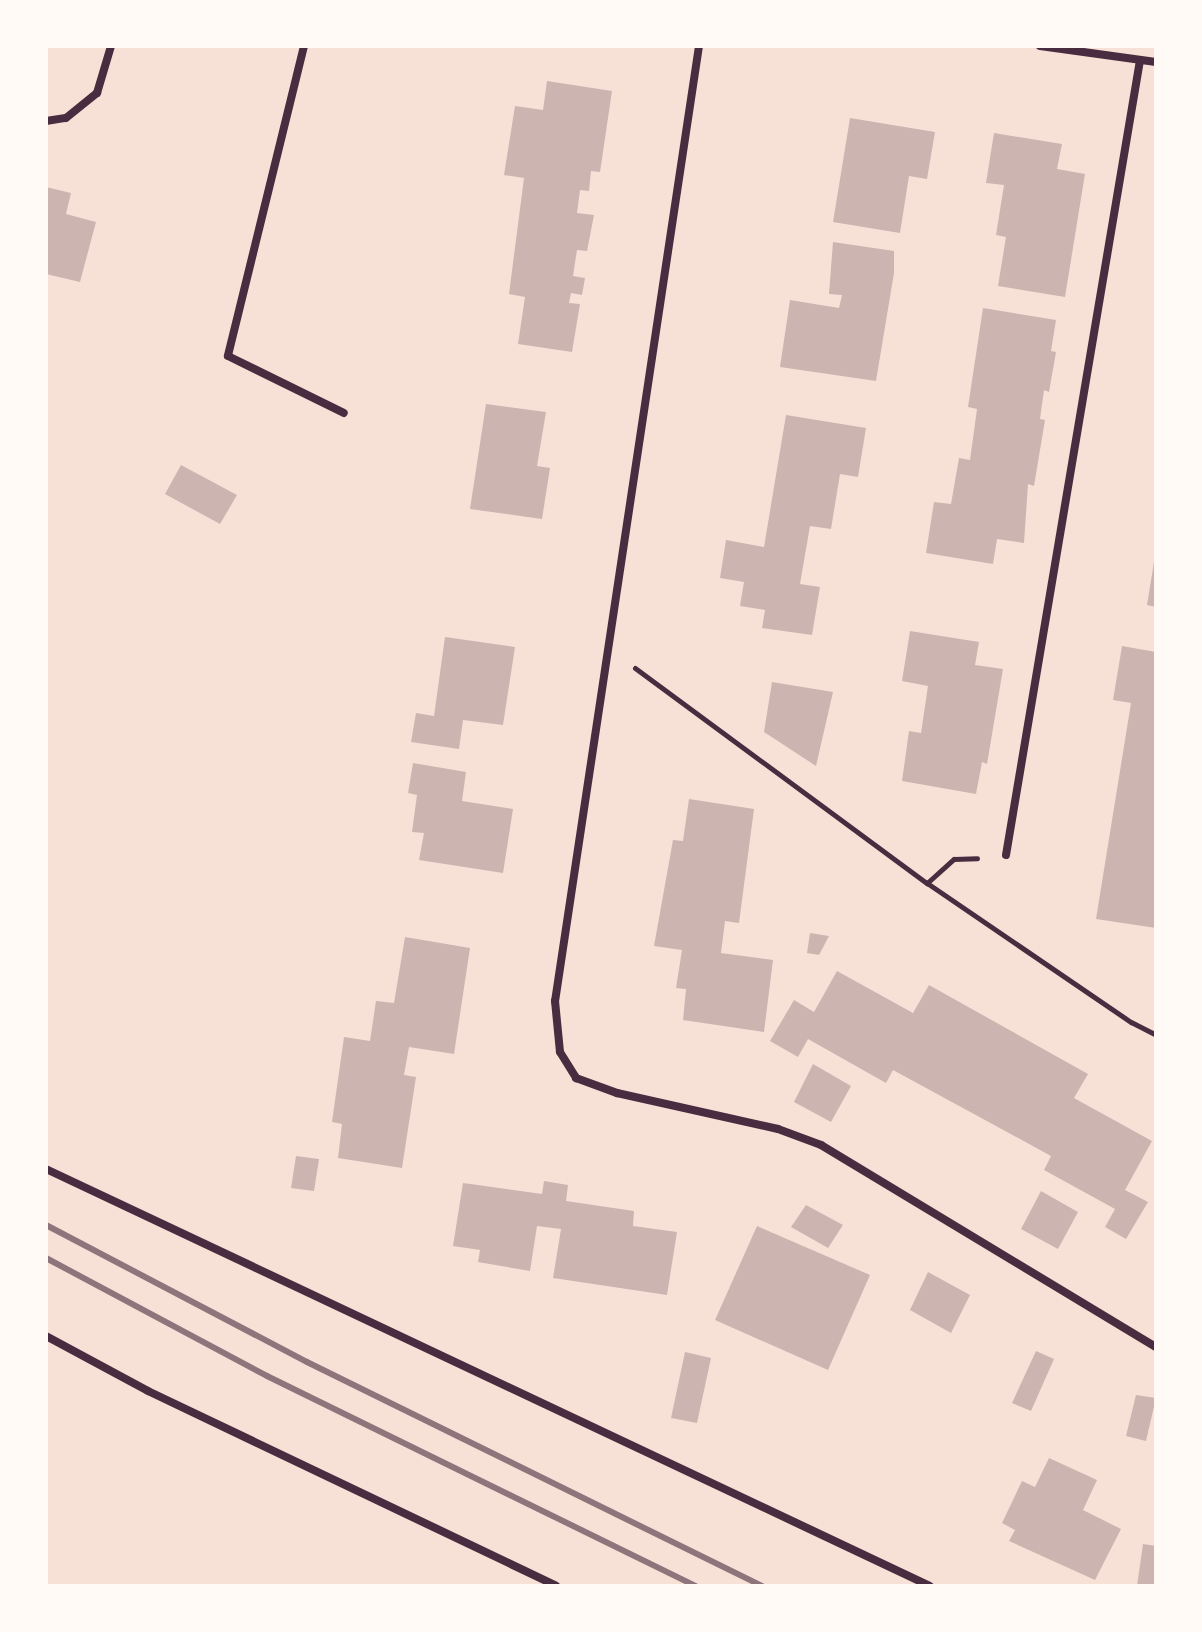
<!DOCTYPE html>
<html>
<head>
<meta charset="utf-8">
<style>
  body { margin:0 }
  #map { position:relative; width:1202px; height:1632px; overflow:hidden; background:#f7e1d7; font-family:"IBM Plex Serif",serif }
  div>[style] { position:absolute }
  .building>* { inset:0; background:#ccb4b1 }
  .path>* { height:5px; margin:-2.5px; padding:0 2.5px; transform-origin:2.5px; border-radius:2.5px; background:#4a2c40 }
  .minor>* { height:8px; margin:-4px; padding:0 4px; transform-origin:4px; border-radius:4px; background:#4a2c40 }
  .rail>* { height:6px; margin:-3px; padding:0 3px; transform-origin:3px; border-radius:3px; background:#8f747c }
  span { translate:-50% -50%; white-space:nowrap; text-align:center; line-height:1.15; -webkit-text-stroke:8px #fffaf5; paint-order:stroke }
  .frame { position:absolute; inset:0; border:48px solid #fffaf5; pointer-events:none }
</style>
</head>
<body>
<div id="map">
  <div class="building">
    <i style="clip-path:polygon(547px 81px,612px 91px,600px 172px,591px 171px,589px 191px,580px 190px,577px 213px,594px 215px,587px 251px,577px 250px,573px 276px,585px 278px,582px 295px,571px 293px,569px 303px,580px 304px,572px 352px,518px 344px,525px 297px,509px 294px,524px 178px,504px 175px,515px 106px,543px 110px)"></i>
    <i style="clip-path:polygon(850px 118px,935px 132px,927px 179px,909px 176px,900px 233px,833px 222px)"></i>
    <i style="clip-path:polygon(994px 133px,1062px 144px,1057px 169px,1085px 174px,1065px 297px,998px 286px,1006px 237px,996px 235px,1004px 185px,986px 183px)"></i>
    <i style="clip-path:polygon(46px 187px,71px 193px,66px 214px,96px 222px,80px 282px,46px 274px)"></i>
    <i style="clip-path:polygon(833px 242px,894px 251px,894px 273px,876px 381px,780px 367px,790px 300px,839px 308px,842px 295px,829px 294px)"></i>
    <i style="clip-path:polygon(983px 308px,1056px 320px,1051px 351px,1056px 352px,1049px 392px,1044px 390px,1040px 419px,1045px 420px,1034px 486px,1028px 484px,1024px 543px,997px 539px,993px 564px,926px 553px,934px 502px,951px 504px,959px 458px,970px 460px,977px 409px,968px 407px)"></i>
    <i style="clip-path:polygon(486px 404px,546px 412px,537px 466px,550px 468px,542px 519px,470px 509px)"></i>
    <i style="clip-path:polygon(786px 415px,866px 428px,858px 477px,840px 474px,831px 529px,810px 526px,800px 584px,820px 587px,812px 635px,762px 628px,765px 610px,740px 606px,744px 582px,720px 578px,726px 540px,764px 547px)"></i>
    <i style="clip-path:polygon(181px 465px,237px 495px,220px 524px,165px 494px)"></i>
    <i style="clip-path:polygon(1154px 562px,1156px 562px,1156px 607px,1147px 605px)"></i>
    <i style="clip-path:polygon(910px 631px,979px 642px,975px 665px,1003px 669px,987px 764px,982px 762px,976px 794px,902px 781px,909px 731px,921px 733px,928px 686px,902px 681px)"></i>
    <i style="clip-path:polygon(445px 637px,515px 647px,503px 725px,463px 720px,459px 749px,411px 742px,416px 713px,434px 716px)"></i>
    <i style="clip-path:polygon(1122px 646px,1156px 652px,1156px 928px,1096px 919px,1131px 703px,1113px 700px)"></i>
    <i style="clip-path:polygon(772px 682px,833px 692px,816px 766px,764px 732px)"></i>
    <i style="clip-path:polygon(413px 763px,466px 772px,462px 801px,513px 809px,503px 873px,419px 860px,424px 833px,412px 832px,417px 795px,408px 793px)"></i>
    <i style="clip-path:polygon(689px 799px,754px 809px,739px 923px,725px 921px,721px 953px,773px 960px,764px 1032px,683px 1020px,686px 989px,676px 988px,682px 950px,654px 946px,673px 840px,683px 841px)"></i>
    <i style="clip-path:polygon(810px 933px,829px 936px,819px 955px,807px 953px)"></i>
    <i style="clip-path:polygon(405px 937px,470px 948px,454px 1054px,409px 1047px,404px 1075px,416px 1077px,402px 1168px,338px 1158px,342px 1124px,332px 1122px,344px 1037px,370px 1041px,376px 1001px,394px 1003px)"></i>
    <i style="clip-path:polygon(837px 971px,913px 1013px,929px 985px,1088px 1074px,1074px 1098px,1152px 1141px,1125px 1190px,1148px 1202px,1126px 1239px,1105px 1227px,1115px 1209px,1044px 1170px,1051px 1156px,1031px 1145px,893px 1070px,886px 1083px,808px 1039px,798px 1057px,770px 1041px,794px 1000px,814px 1012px)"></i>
    <i style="clip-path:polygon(813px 1064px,851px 1086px,831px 1122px,794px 1102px)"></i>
    <i style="clip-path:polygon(296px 1156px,319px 1159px,314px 1191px,291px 1188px)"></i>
    <i style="clip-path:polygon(544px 1181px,568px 1185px,566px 1201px,634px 1211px,633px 1226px,677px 1232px,667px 1295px,553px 1278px,561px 1229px,537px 1226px,530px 1271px,478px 1262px,480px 1250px,453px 1246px,463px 1183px,542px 1194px)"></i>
    <i style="clip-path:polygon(1041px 1191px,1078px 1212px,1058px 1249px,1021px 1229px)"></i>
    <i style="clip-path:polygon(806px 1205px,843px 1225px,828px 1248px,791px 1227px)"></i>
    <i style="clip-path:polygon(757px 1226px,870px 1275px,828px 1370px,715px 1320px)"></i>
    <i style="clip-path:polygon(928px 1272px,970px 1295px,951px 1333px,910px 1310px)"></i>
    <i style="clip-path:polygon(1036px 1351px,1054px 1359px,1031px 1411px,1012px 1403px)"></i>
    <i style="clip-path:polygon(685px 1352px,711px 1358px,697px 1423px,671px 1418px)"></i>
    <i style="clip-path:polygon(1136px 1395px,1156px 1398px,1146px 1441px,1126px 1436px)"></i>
    <i style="clip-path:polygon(1049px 1458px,1097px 1480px,1083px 1510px,1121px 1529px,1095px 1580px,1009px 1541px,1015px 1530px,1002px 1523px,1022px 1481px,1035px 1487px)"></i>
    <i style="clip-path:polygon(1143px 1544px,1156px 1546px,1156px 1586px,1137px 1586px)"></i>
  </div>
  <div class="path">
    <i style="left:635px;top:668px;width:363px;rotate:36.4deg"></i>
    <i style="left:927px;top:883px;width:247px;rotate:34.3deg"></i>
    <i style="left:1131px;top:1022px;width:28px;rotate:27deg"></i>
    <i style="left:927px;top:883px;width:36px;rotate:-42deg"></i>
    <i style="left:954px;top:859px;width:23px;rotate:-2deg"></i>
  </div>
  <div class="minor">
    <i style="left:304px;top:46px;width:319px;rotate:103.8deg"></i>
    <i style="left:228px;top:356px;width:129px;rotate:26.2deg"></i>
    <i style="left:699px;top:46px;width:966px;rotate:98.57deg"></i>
    <i style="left:555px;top:1001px;width:51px;rotate:84.4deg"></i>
    <i style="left:560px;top:1052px;width:31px;rotate:58deg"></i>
    <i style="left:576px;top:1078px;width:44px;rotate:20.1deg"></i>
    <i style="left:617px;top:1093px;width:165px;rotate:12.6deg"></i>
    <i style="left:778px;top:1129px;width:46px;rotate:20.4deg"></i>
    <i style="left:821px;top:1145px;width:391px;rotate:31.1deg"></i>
    <i style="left:1040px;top:46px;width:117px;rotate:7.9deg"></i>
    <i style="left:46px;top:121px;width:20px;rotate:-9deg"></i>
    <i style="left:66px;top:118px;width:40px;rotate:-39deg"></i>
    <i style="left:97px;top:93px;width:49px;rotate:-73.4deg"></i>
    <i style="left:1006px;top:855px;width:806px;rotate:-80.43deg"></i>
    <i style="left:46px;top:1169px;width:977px;rotate:25.25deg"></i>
    <i style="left:46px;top:1336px;width:116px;rotate:28.3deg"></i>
    <i style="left:148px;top:1391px;width:452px;rotate:25.5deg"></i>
  </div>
  <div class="rail">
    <i style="left:46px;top:1225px;width:295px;rotate:27.7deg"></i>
    <i style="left:307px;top:1362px;width:507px;rotate:26.21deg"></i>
    <i style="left:46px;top:1258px;width:251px;rotate:28.1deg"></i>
    <i style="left:267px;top:1376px;width:477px;rotate:26.1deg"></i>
  </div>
  <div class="frame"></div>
</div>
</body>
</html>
